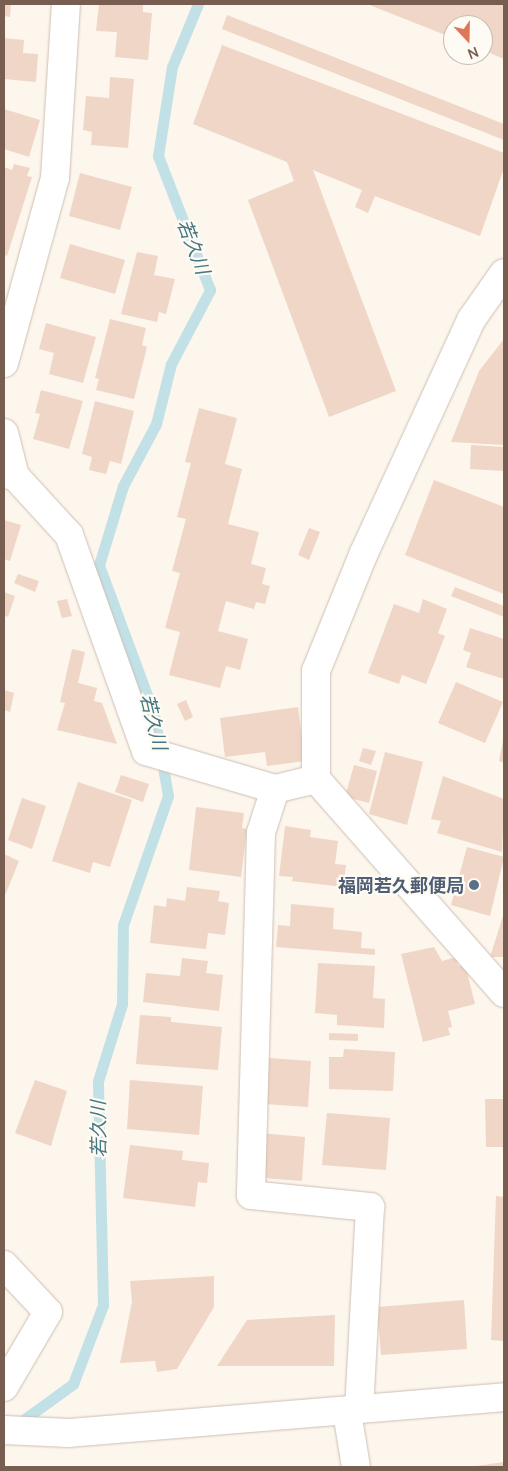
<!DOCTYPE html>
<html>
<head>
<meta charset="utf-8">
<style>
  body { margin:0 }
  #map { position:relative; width:508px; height:1471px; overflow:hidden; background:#fcf6ed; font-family:Manrope,"Noto Sans JP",sans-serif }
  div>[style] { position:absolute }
  .stream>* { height:11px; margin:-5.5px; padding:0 5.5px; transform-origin:5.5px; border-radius:5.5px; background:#c1e1e6 }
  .building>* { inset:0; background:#f0d6c6 }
  .roads { filter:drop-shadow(0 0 1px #cebeb2) drop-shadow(0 0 1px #cebeb2) }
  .minor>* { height:28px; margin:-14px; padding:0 14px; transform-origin:14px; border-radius:14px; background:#fff }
  .tertiary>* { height:28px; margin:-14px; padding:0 14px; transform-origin:14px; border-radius:14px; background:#fff }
  .dots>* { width:14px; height:14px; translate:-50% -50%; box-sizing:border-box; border:2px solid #fefaf4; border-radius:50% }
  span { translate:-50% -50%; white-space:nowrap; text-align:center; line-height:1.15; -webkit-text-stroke:4.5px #fefaf4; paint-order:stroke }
  .service-label { font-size:18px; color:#4e5e75; font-weight:700 }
  .right { translate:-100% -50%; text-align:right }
  .water-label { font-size:19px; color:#477882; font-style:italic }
  .frame { position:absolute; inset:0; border:5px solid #775e50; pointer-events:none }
  .north { position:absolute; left:443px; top:15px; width:50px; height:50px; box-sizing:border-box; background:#fefaf4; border:1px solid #c8bcb2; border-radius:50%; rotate:159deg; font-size:14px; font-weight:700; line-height:20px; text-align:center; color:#775e50 }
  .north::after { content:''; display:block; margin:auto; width:18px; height:22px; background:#de775a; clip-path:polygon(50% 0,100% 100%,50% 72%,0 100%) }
</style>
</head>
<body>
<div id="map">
  <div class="stream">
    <i style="left:15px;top:1426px;width:72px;rotate:-35.9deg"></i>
    <i style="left:73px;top:1384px;width:85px;rotate:-69.2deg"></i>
    <i style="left:103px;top:1305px;width:224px;rotate:-91.3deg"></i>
    <i style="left:98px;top:1081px;width:81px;rotate:-72.7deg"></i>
    <i style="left:122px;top:1004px;width:79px;rotate:-89.3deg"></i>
    <i style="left:123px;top:925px;width:137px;rotate:-70.8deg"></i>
    <i style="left:168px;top:796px;width:83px;rotate:-99.7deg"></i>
    <i style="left:154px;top:714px;width:159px;rotate:-110.3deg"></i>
    <i style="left:99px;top:565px;width:83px;rotate:-73.1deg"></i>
    <i style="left:123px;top:486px;width:70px;rotate:-62deg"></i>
    <i style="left:156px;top:424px;width:62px;rotate:-76deg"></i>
    <i style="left:171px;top:364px;width:84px;rotate:-62.2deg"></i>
    <i style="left:210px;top:290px;width:144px;rotate:-111.2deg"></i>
    <i style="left:158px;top:156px;width:90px;rotate:-81.1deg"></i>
    <i style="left:172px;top:67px;width:68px;rotate:-67.6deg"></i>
  </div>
  <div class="building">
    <i style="clip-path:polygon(4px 4px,11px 4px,10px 17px,4px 16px)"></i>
    <i style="clip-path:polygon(99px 4px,143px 4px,143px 12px,152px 13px,148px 60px,115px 57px,117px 32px,96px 31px)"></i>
    <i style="clip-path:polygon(367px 4px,504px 4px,504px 59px,483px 50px,483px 25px,453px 25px,453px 38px)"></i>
    <i style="clip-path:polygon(227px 15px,504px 124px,504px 140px,222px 29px)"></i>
    <i style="clip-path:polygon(4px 38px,24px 40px,23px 53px,38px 54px,36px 82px,4px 79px)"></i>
    <i style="clip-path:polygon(222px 45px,504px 153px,504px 168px,480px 236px,375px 196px,368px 213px,355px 207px,362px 190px,313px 170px,396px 391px,329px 417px,248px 200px,294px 181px,287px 162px,193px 124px)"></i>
    <i style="clip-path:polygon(110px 77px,134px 79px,128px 148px,91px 145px,92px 132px,83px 130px,86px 96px,109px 98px)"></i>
    <i style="clip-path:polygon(4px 109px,40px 120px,29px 157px,4px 149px)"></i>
    <i style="clip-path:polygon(14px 164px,30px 168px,27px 176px,32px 177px,7px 256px,4px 255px,4px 167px,12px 170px)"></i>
    <i style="clip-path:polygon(80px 173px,132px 187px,120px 230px,69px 216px)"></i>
    <i style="clip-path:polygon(70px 244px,125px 260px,115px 294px,60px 278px)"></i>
    <i style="clip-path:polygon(137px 252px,158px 256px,154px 275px,175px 279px,166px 314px,159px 312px,157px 322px,121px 314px)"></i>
    <i style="clip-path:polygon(110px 319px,146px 328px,142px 345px,147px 347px,134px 399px,96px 390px,99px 379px,95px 378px)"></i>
    <i style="clip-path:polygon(46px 323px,96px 337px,83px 383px,49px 374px,54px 353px,39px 349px)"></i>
    <i style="clip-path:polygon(504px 339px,504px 445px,451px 442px,479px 371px)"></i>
    <i style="clip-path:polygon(41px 390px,83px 401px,69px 449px,33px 439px,40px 414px,35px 413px)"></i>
    <i style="clip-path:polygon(95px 401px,134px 411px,121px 464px,110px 461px,106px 474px,89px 470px,92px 457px,82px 454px)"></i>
    <i style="clip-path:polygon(199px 408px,237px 418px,225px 464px,242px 469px,228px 524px,259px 532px,251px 564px,266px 568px,262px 584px,270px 586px,265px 604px,256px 602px,254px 609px,226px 601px,218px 631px,248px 639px,240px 670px,226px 666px,220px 688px,169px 675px,180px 632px,165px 628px,180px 573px,172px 571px,186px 519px,177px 517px,191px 463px,185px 462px)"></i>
    <i style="clip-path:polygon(471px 445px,504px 447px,504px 471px,470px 469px)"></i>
    <i style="clip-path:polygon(434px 480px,504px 507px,504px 594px,405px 555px)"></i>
    <i style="clip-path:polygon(4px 520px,21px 525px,10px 561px,4px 559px)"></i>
    <i style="clip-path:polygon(309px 528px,320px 532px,309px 560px,298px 555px)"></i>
    <i style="clip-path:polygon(18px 574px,39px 581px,35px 592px,14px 583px)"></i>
    <i style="clip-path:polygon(455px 587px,504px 606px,504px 617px,451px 596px)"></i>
    <i style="clip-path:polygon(4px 592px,15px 596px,8px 617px,4px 615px)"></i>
    <i style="clip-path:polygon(67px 599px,72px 616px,62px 618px,57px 601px)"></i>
    <i style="clip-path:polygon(423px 599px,447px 609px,438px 633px,445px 636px,426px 684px,402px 675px,399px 684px,368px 673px,394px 604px,419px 613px)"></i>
    <i style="clip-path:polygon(470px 628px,504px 639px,504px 679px,466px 667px,471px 653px,463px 650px)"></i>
    <i style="clip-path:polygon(72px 649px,85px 652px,78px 683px,97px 688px,94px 701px,102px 703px,117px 744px,57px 730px,65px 703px,60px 702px)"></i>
    <i style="clip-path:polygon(456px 682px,503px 702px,485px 743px,438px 723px)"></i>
    <i style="clip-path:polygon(4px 690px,14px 693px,10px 712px,4px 710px)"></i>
    <i style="clip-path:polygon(186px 700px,193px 717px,185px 721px,177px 704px)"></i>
    <i style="clip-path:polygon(298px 707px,305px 761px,267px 766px,265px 752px,225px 757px,220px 718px)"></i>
    <i style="clip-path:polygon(503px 740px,504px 740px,504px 763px,499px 761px)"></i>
    <i style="clip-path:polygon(363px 748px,376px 751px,371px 765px,359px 761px)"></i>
    <i style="clip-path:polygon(385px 752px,423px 762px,407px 825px,369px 814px)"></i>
    <i style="clip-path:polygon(354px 765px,377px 771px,369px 803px,345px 797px)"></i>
    <i style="clip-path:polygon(121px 775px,149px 784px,143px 802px,115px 792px)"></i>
    <i style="clip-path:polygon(443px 776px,504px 799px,502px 852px,437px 833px,441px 821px,431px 819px)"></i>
    <i style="clip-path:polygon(78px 782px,132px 800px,110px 867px,93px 862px,90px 873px,52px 861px)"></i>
    <i style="clip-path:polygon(22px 798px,46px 806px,32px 849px,8px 840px)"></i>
    <i style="clip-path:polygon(196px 807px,244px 813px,242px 828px,247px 829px,241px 877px,189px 870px)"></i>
    <i style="clip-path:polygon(285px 826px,311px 830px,310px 837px,338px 841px,335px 864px,346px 865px,343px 887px,292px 881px,293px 877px,279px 876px)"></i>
    <i style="clip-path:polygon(467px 847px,504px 857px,490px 916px,451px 905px)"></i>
    <i style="clip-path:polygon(4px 854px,19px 861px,4px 898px)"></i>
    <i style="clip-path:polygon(187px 887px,220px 891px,218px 901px,229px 903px,225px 935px,208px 933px,206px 949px,150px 943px,154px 905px,166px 907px,167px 898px,185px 901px)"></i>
    <i style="clip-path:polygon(291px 904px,334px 908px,333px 929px,362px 932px,361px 948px,375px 949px,375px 955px,276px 947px,278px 925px,290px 926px)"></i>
    <i style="clip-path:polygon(504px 913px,504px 957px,490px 957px)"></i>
    <i style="clip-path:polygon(434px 947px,442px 961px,456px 957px,458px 966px,465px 964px,475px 1004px,448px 1011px,452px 1027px,448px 1028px,450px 1035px,423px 1042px,401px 954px)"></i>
    <i style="clip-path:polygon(182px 958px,208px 961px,206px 973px,223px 975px,219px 1011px,143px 1002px,146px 973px,180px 976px)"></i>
    <i style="clip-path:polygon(318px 963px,375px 966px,373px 998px,385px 999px,384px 1028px,337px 1025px,337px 1015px,315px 1013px)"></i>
    <i style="clip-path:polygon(140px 1015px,171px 1017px,171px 1022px,222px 1027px,218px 1070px,136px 1064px)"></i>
    <i style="clip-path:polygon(329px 1033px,358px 1034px,358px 1041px,329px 1040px)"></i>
    <i style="clip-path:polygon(344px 1049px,395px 1052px,393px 1091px,329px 1089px,329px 1057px,343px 1057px)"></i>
    <i style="clip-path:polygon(269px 1058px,311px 1061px,308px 1107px,265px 1104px)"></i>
    <i style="clip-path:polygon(35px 1080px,67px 1091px,51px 1146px,15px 1133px)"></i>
    <i style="clip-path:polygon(130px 1080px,203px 1086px,199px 1135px,127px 1129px)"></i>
    <i style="clip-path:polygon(485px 1099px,504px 1099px,504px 1147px,486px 1147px)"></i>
    <i style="clip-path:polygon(327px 1113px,390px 1118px,386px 1170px,322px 1165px)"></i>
    <i style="clip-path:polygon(260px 1133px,305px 1137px,302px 1181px,263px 1178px)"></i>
    <i style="clip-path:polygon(130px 1145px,183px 1151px,182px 1160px,209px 1163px,207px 1183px,198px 1182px,195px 1207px,123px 1198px)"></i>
    <i style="clip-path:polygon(496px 1196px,504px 1197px,504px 1341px,491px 1340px)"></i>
    <i style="clip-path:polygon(214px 1276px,214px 1307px,177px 1369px,157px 1372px,155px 1361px,120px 1363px,132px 1302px,130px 1281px)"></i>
    <i style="clip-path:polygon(464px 1300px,467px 1349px,381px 1355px,377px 1307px)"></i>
    <i style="clip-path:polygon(335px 1315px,334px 1366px,217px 1366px,247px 1320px)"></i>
    <i style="clip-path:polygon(504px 1462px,504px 1467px,476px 1467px,476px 1466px)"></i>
  </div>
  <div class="roads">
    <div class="minor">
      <i style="left:4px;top:363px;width:192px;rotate:-74.6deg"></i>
      <i style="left:55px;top:178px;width:174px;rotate:-86.4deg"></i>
      <i style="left:4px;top:433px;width:44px;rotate:75.7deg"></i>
      <i style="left:4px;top:474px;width:11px;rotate:10deg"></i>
      <i style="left:15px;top:476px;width:80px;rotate:47.5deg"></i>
      <i style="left:69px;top:535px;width:229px;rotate:70.4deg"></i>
      <i style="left:146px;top:751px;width:134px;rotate:16.4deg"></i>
      <i style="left:275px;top:789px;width:42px;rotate:-13.7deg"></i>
      <i style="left:316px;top:779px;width:285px;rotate:48.7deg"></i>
      <i style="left:316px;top:779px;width:108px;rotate:-90deg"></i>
      <i style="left:316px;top:671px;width:127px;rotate:-67.9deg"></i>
      <i style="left:364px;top:553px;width:256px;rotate:-65.3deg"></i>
      <i style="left:471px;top:320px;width:57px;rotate:-54.9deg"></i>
      <i style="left:275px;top:789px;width:46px;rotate:107.7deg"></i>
      <i style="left:261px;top:833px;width:362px;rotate:91.6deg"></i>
      <i style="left:251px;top:1195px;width:120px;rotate:5.8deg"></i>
      <i style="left:370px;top:1207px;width:202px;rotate:93.1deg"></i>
      <i style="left:4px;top:1265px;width:64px;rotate:46.9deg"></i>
      <i style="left:48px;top:1312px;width:87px;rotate:120.4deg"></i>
      <i style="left:347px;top:1412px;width:56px;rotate:80.7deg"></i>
    </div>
    <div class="tertiary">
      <i style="left:4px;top:1430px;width:65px;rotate:2.6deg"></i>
      <i style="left:69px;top:1433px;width:436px;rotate:-4.7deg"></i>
    </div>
  </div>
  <div class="dots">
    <i style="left:474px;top:885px;background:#5c6f8a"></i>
  </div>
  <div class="service-label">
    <span class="right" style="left:464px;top:885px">福岡若久郵便局</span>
  </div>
  <div class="water-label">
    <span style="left:193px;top:247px;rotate:69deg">若久川</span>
    <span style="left:153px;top:722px;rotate:76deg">若久川</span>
    <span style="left:99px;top:1129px;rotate:-91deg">若久川</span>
  </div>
  <div class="frame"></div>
  <div class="north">N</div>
</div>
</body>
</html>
